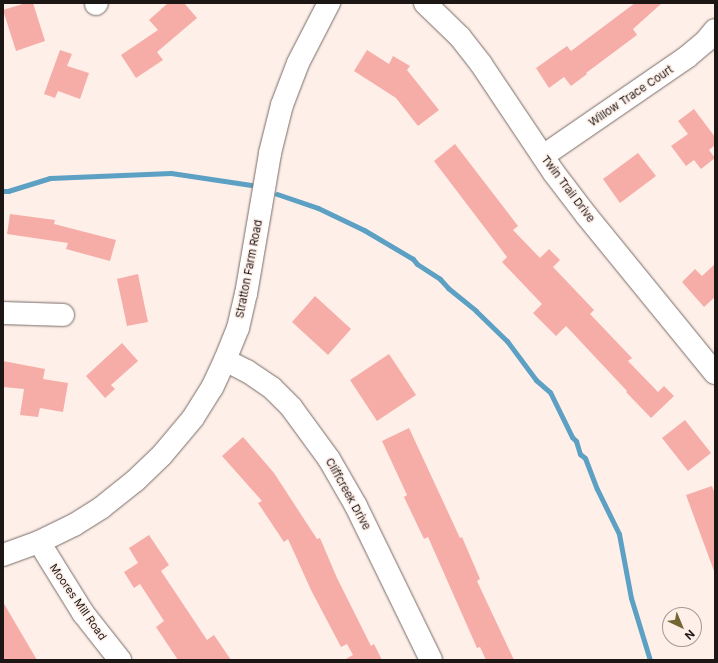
<!DOCTYPE html>
<html>
<head>
<meta charset="utf-8">
<style>
  body { margin:0 }
  #map { position:relative; width:718px; height:663px; overflow:hidden; background:#feefe9; font-family:Inter,sans-serif }
  div>[style] { position:absolute }
  .stream>* { height:5px; margin:-2.5px; padding:0 2.5px; transform-origin:2.5px; border-radius:2.5px; background:#5ca0c4 }
  .building>* { inset:0; background:#f6ada7 }
  .roads { filter:drop-shadow(0 0 1px #786b66) drop-shadow(0 0 1px #786b66) }
  .minor>* { height:22px; margin:-11px; padding:0 11px; transform-origin:11px; border-radius:11px; background:#fff }
  span { translate:-50% -50%; white-space:nowrap; text-align:center; line-height:1.15; -webkit-text-stroke:3px #feefe9; paint-order:stroke }
  .street-label { font-size:11px; color:#1c1715 }
  .frame { position:absolute; inset:0; border:4px solid #1c1715; pointer-events:none }
  .north { position:absolute; left:662px; top:607px; width:40px; height:40px; box-sizing:border-box; background:#feefe9; border:1px solid #a49994; border-radius:50%; rotate:136deg; font-size:11px; font-weight:700; line-height:16px; text-align:center; color:#1c1715 }
  .north::after { content:''; display:block; margin:auto; width:14px; height:18px; background:#736633; clip-path:polygon(50% 0,100% 100%,50% 72%,0 100%) }
</style>
</head>
<body>
<div id="map">
  <div class="stream">
    <i style="left:3px;top:191px;width:5px"></i>
    <i style="left:8px;top:191px;width:44px;rotate:-17.2deg"></i>
    <i style="left:50px;top:178px;width:121px;rotate:-2.4deg"></i>
    <i style="left:171px;top:173px;width:81px;rotate:8.5deg"></i>
    <i style="left:277px;top:194px;width:43px;rotate:18.9deg"></i>
    <i style="left:318px;top:208px;width:51px;rotate:25.6deg"></i>
    <i style="left:364px;top:230px;width:57px;rotate:30.6deg"></i>
    <i style="left:413px;top:259px;width:6px;rotate:51deg"></i>
    <i style="left:417px;top:264px;width:27px;rotate:33deg"></i>
    <i style="left:440px;top:279px;width:12px;rotate:48deg"></i>
    <i style="left:448px;top:288px;width:36px;rotate:39deg"></i>
    <i style="left:476px;top:311px;width:43px;rotate:44.1deg"></i>
    <i style="left:507px;top:341px;width:49px;rotate:53.4deg"></i>
    <i style="left:536px;top:380px;width:18px;rotate:41deg"></i>
    <i style="left:550px;top:392px;width:50px;rotate:63.9deg"></i>
    <i style="left:572px;top:437px;width:6px;rotate:45deg"></i>
    <i style="left:576px;top:441px;width:14px;rotate:73deg"></i>
    <i style="left:580px;top:454px;width:6px;rotate:39deg"></i>
    <i style="left:585px;top:458px;width:33px;rotate:69deg"></i>
    <i style="left:597px;top:489px;width:50px;rotate:63.9deg"></i>
    <i style="left:619px;top:534px;width:65px;rotate:79.4deg"></i>
    <i style="left:631px;top:598px;width:65px;rotate:73deg"></i>
  </div>
  <div class="building">
    <i style="clip-path:polygon(26px 3px,33px 3px,45px 41px,16px 51px,3px 10px)"></i>
    <i style="clip-path:polygon(168px 3px,184px 3px,197px 18px,157px 52px,163px 60px,136px 78px,121px 55px,158px 30px,149px 20px)"></i>
    <i style="clip-path:polygon(635px 3px,662px 3px,633px 29px,637px 35px,586px 73px,587px 74px,571px 86px,564px 77px,549px 88px,536px 68px,567px 46px,571px 51px)"></i>
    <i style="clip-path:polygon(60px 50px,72px 54px,67px 66px,89px 73px,80px 99px,58px 91px,55px 98px,44px 94px)"></i>
    <i style="clip-path:polygon(367px 50px,389px 64px,393px 56px,410px 66px,407px 70px,439px 110px,418px 126px,396px 98px,354px 71px)"></i>
    <i style="clip-path:polygon(694px 109px,715px 137px,715px 145px,709px 150px,715px 158px,701px 169px,694px 160px,686px 166px,671px 146px,688px 134px,678px 121px)"></i>
    <i style="clip-path:polygon(455px 144px,518px 226px,513px 230px,540px 258px,549px 249px,560px 260px,553px 267px,594px 310px,590px 314px,632px 358px,628px 361px,658px 392px,664px 386px,674px 396px,651px 418px,626px 392px,627px 391px,566px 326px,556px 336px,533px 313px,542px 304px,502px 262px,507px 257px,434px 161px)"></i>
    <i style="clip-path:polygon(638px 153px,656px 176px,620px 203px,603px 179px)"></i>
    <i style="clip-path:polygon(10px 214px,55px 220px,54px 224px,116px 240px,110px 261px,66px 249px,68px 243px,7px 234px)"></i>
    <i style="clip-path:polygon(715px 264px,715px 297px,704px 307px,682px 282px,695px 269px,702px 276px)"></i>
    <i style="clip-path:polygon(138px 274px,148px 322px,127px 326px,117px 279px)"></i>
    <i style="clip-path:polygon(315px 296px,351px 329px,328px 355px,292px 322px)"></i>
    <i style="clip-path:polygon(122px 343px,138px 361px,111px 385px,115px 389px,105px 398px,86px 376px)"></i>
    <i style="clip-path:polygon(389px 354px,416px 395px,377px 421px,350px 380px)"></i>
    <i style="clip-path:polygon(3px 361px,45px 369px,43px 379px,68px 383px,63px 412px,40px 408px,38px 417px,20px 415px,24px 389px,3px 387px)"></i>
    <i style="clip-path:polygon(685px 420px,711px 453px,688px 471px,662px 438px)"></i>
    <i style="clip-path:polygon(409px 428px,460px 538px,462px 537px,480px 579px,477px 581px,514px 660px,486px 660px,480px 647px,477px 648px,428px 537px,424px 539px,404px 497px,407px 495px,382px 441px)"></i>
    <i style="clip-path:polygon(243px 437px,274px 473px,317px 539px,320px 538px,337px 578px,371px 646px,374px 644px,382px 660px,344px 660px,353px 655px,347px 644px,341px 647px,311px 590px,288px 539px,284px 542px,258px 503px,262px 501px,222px 456px)"></i>
    <i style="clip-path:polygon(712px 486px,715px 494px,714px 571px,686px 495px)"></i>
    <i style="clip-path:polygon(149px 535px,169px 565px,161px 571px,207px 640px,214px 635px,231px 660px,178px 660px,156px 627px,164px 621px,140px 584px,134px 588px,124px 572px,138px 563px,129px 548px)"></i>
    <i style="clip-path:polygon(3px 602px,37px 660px,3px 660px)"></i>
  </div>
  <div class="roads">
    <div class="minor">
      <i style="left:425px;top:3px;width:49px;rotate:44.2deg"></i>
      <i style="left:460px;top:37px;width:34px;rotate:52deg"></i>
      <i style="left:481px;top:64px;width:131px;rotate:56.2deg"></i>
      <i style="left:554px;top:173px;width:53px;rotate:52.7deg"></i>
      <i style="left:586px;top:215px;width:204px;rotate:50.8deg"></i>
      <i style="left:96px;top:4px;width:1px;rotate:-45deg"></i>
      <i style="left:543px;top:156px;width:175px;rotate:-34.5deg"></i>
      <i style="left:687px;top:57px;width:25px;rotate:-40deg"></i>
      <i style="left:706px;top:41px;width:14px;rotate:-51deg"></i>
      <i style="left:3px;top:313px;width:60px;rotate:1.9deg"></i>
      <i style="left:225px;top:360px;width:25px;rotate:27deg"></i>
      <i style="left:247px;top:371px;width:30px;rotate:34deg"></i>
      <i style="left:272px;top:388px;width:27px;rotate:45deg"></i>
      <i style="left:291px;top:407px;width:64px;rotate:53.8deg"></i>
      <i style="left:329px;top:459px;width:54px;rotate:60.1deg"></i>
      <i style="left:356px;top:506px;width:171px;rotate:64deg"></i>
      <i style="left:39px;top:542px;width:84px;rotate:58.2deg"></i>
      <i style="left:83px;top:613px;width:60px;rotate:51.8deg"></i>
      <i style="left:3px;top:555px;width:38px;rotate:-20deg"></i>
      <i style="left:39px;top:542px;width:39px;rotate:-26deg"></i>
      <i style="left:74px;top:525px;width:32px;rotate:-32deg"></i>
      <i style="left:101px;top:508px;width:43px;rotate:-38.5deg"></i>
      <i style="left:135px;top:481px;width:37px;rotate:-44deg"></i>
      <i style="left:162px;top:455px;width:48px;rotate:-50deg"></i>
      <i style="left:193px;top:418px;width:36px;rotate:-58deg"></i>
      <i style="left:212px;top:388px;width:31px;rotate:-65deg"></i>
      <i style="left:225px;top:360px;width:35px;rotate:-68deg"></i>
      <i style="left:238px;top:328px;width:35px;rotate:-77deg"></i>
      <i style="left:246px;top:294px;width:143px;rotate:-80.3deg"></i>
      <i style="left:270px;top:153px;width:49px;rotate:-76deg"></i>
      <i style="left:282px;top:105px;width:45px;rotate:-69.1deg"></i>
      <i style="left:298px;top:63px;width:68px;rotate:-62.7deg"></i>
    </div>
  </div>
  <div class="street-label">
    <span style="left:631px;top:96px;rotate:-34deg">Willow Trace Court</span>
    <span style="left:568px;top:189px;rotate:53deg">Twin Trail Drive</span>
    <span style="left:249px;top:269px;rotate:-79deg">Stratton Farm Road</span>
    <span style="left:348px;top:494px;rotate:61deg">Cliffcreek Drive</span>
    <span style="left:78px;top:602px;rotate:55deg">Moores Mill Road</span>
  </div>
  <div class="frame"></div>
  <div class="north">N</div>
</div>
</body>
</html>
